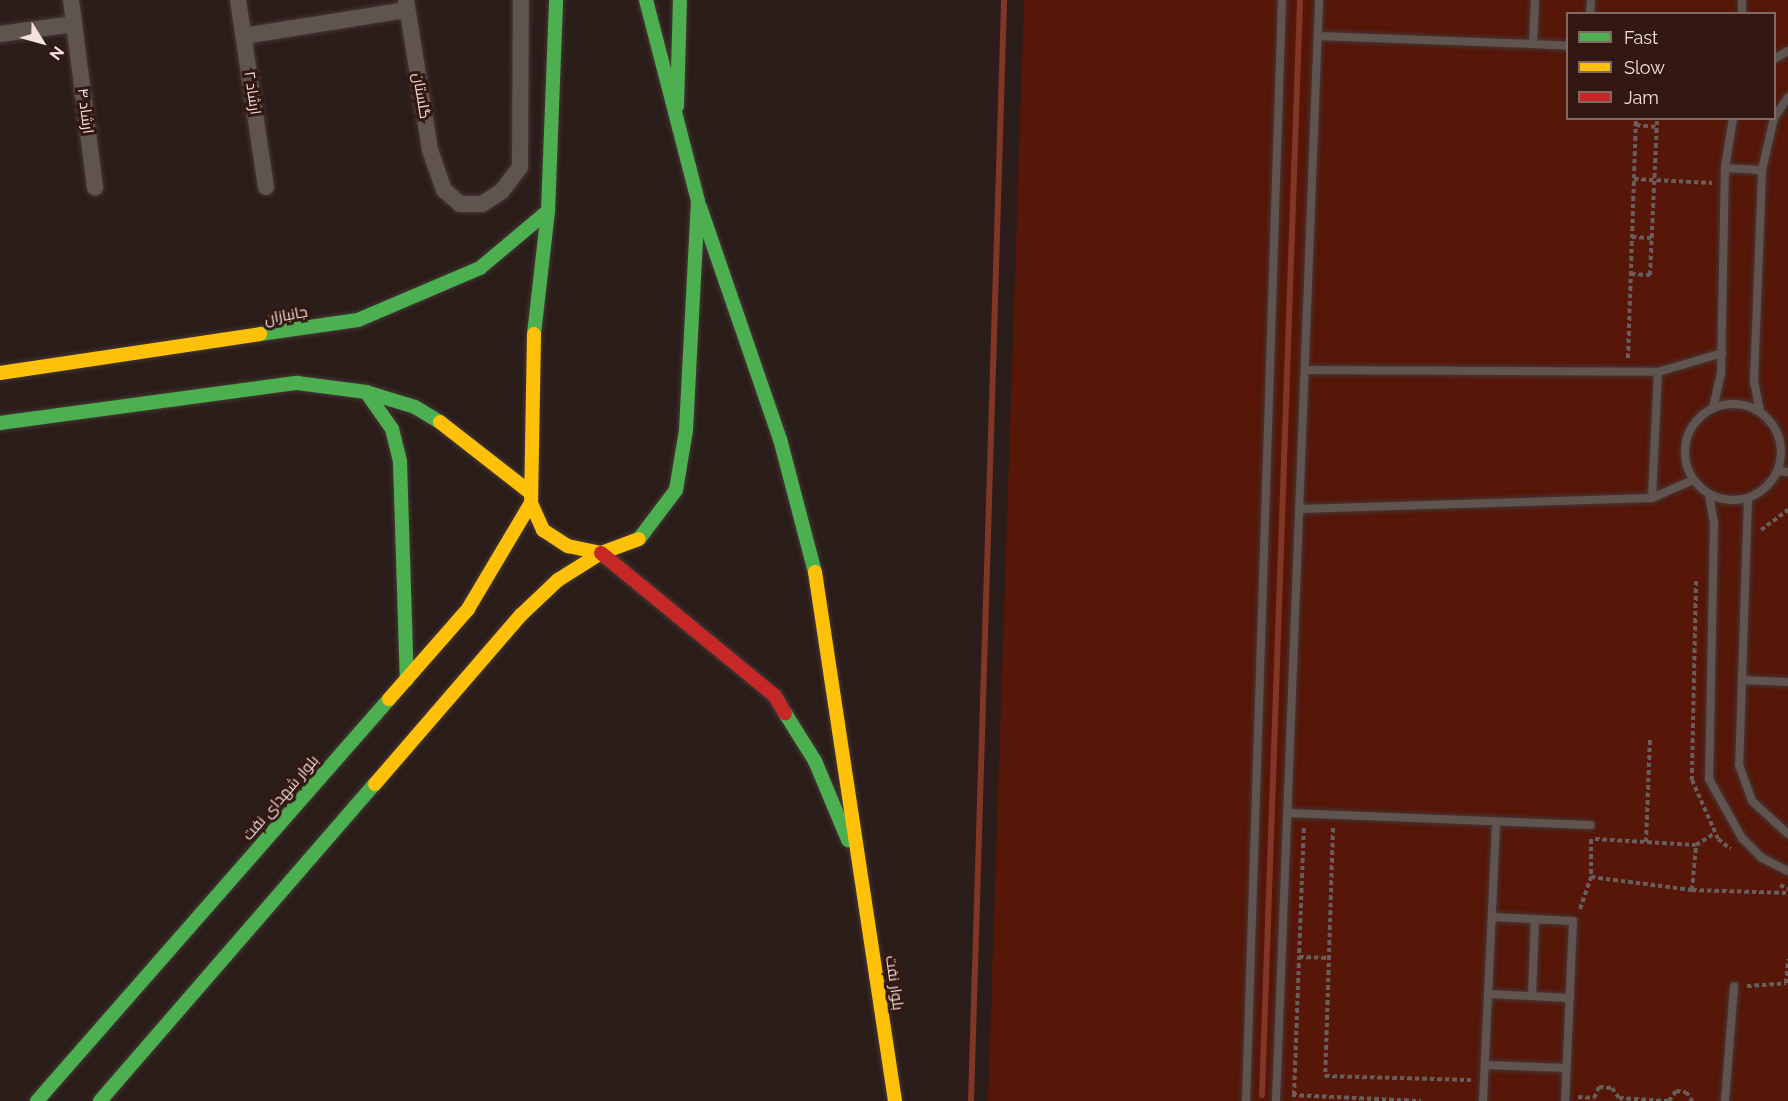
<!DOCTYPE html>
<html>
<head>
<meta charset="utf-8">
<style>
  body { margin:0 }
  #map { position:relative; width:1788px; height:1101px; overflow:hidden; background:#2b1d1a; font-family:Raleway,Cairo,sans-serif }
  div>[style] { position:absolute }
  .green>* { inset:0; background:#561608 }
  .stream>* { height:6px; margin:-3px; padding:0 3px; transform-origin:3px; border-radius:3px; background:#813626 }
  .path>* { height:4px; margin-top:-2px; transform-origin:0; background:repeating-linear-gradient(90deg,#695e5b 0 4.5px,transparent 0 7.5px) }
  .roads { filter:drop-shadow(0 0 2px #443836) drop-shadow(0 0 2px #443836) }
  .lane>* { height:8px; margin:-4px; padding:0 4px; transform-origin:4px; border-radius:4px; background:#605451 }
  .lane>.ring { margin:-4px; padding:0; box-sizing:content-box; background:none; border:8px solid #605451; border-radius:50% }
  .street>* { height:16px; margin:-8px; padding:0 8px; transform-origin:8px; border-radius:8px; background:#605451 }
  .fast>* { height:14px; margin:-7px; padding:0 7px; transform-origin:7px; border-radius:7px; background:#4caf50 }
  .slow>* { height:14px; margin:-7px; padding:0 7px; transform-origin:7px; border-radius:7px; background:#ffc107 }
  .jam>* { height:14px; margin:-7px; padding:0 7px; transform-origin:7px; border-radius:7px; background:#c62828 }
  span { translate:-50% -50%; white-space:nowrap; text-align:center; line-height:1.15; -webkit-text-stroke:6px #331812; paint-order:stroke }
  .street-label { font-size:15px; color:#f4e0dc }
  .legend { position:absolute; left:1566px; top:12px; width:210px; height:108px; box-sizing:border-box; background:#331812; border:2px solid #806863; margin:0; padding:8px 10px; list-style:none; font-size:18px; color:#f4e0dc }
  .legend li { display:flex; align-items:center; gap:12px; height:30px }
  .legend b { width:30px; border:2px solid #806863 }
  .north { position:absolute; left:12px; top:12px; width:60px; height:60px; -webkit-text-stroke:4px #331812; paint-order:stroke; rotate:127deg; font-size:16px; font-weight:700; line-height:24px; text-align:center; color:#f4e0dc }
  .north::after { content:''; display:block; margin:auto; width:21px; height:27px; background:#f4e0dc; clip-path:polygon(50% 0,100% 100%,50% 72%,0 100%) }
</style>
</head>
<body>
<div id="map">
  <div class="green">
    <i style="clip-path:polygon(evenodd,1024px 0,1788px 0,1788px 1101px,988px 1101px,1024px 0,1568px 14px,1774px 14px,1774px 118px,1568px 118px,1568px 14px)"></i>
  </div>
  <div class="stream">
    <i style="left:1262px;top:1095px;width:1096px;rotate:-88.01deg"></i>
    <i style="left:971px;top:1101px;width:1101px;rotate:-88.28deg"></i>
  </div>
  <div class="path">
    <i style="left:1636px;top:125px;width:20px;rotate:6deg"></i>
    <i style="left:1634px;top:179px;width:78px;rotate:2.9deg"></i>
    <i style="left:1632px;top:237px;width:20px;rotate:3deg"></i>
    <i style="left:1631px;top:274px;width:19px;rotate:3deg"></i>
    <i style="left:1650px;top:275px;width:157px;rotate:-87.4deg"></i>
    <i style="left:1628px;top:358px;width:240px;rotate:-88.1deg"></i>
    <i style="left:1761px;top:530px;width:34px;rotate:-37deg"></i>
    <i style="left:1696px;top:581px;width:199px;rotate:91.2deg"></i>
    <i style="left:1692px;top:780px;width:64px;rotate:66.2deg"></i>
    <i style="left:1718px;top:839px;width:16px;rotate:38deg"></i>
    <i style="left:1333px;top:828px;width:248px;rotate:91.8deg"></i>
    <i style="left:1325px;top:1076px;width:146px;rotate:1.6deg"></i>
    <i style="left:1591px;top:839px;width:38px;rotate:90deg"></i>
    <i style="left:1595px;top:839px;width:101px;rotate:3.4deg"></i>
    <i style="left:1696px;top:845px;width:22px;rotate:-32deg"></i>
    <i style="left:1646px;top:842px;width:104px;rotate:-87.8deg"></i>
    <i style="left:1780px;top:885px;width:9px;rotate:27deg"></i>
    <i style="left:1692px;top:890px;width:45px;rotate:-84.9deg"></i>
    <i style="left:1580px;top:909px;width:34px;rotate:-71deg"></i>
    <i style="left:1591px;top:877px;width:102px;rotate:7.3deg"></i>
    <i style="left:1692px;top:890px;width:96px;rotate:1.8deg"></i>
    <i style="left:1299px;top:957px;width:30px;rotate:2deg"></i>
    <i style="left:1747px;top:986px;width:39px;rotate:-4deg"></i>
    <i style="left:1786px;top:983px;width:24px;rotate:-85deg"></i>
    <i style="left:1292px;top:1095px;width:129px;rotate:2.7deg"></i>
    <i style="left:1294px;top:1095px;width:269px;rotate:-87.9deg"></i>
    <i style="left:1578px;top:1097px;width:16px;rotate:4deg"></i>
    <i style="left:1594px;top:1098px;width:12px;rotate:-66deg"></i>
    <i style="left:1599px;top:1087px;width:13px;rotate:4deg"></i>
    <i style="left:1612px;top:1088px;width:12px;rotate:55deg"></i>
    <i style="left:1619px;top:1098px;width:50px;rotate:3.4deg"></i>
    <i style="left:1669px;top:1101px;width:12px;rotate:-55deg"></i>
    <i style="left:1676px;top:1091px;width:10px;rotate:6deg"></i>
    <i style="left:1686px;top:1092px;width:11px;rotate:56deg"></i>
  </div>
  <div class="roads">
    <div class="lane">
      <i style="left:1535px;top:0;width:44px;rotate:92.6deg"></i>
      <i style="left:1533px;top:44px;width:35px;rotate:3deg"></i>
      <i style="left:1590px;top:14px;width:14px;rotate:-86deg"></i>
      <i style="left:1742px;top:14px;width:14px;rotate:-90deg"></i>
      <i style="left:1318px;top:36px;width:215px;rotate:2.1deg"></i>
      <i style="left:1774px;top:59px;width:16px;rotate:-30deg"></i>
      <i style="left:1774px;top:118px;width:25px;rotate:-56deg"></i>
      <i style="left:1725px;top:168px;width:37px;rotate:3deg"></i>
      <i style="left:1305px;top:370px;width:353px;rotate:0.3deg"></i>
      <i style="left:1658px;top:372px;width:67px;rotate:-16.5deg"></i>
      <i class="ring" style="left:1685px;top:404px;width:88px;height:88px"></i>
      <i style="left:1713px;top:408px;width:36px;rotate:-77deg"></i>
      <i style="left:1721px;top:373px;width:205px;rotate:-88.9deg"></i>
      <i style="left:1725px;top:168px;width:51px;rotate:-80.9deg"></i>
      <i style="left:1760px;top:412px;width:32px;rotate:-101deg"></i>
      <i style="left:1754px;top:381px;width:211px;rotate:-87.8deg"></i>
      <i style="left:1762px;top:170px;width:53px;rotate:-77deg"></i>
      <i style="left:1778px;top:471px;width:10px;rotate:6deg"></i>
      <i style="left:1709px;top:495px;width:29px;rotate:80deg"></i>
      <i style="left:1714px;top:524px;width:255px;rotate:91.1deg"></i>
      <i style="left:1709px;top:779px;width:68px;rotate:60.8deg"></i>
      <i style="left:1742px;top:838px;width:28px;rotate:45deg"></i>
      <i style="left:1762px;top:858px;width:29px;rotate:27deg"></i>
      <i style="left:1652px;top:498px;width:126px;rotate:-87.3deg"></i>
      <i style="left:1748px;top:498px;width:267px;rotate:91.9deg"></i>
      <i style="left:1739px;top:765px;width:38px;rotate:70deg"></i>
      <i style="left:1752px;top:801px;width:49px;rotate:42.5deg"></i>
      <i style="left:1299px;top:509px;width:353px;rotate:-1.8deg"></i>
      <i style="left:1652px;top:498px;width:45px;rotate:-23.7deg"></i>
      <i style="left:1743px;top:680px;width:45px;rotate:2.5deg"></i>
      <i style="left:1287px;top:813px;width:304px;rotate:2.3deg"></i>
      <i style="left:1492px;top:917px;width:81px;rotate:2.8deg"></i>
      <i style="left:1573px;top:921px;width:180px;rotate:92.5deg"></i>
      <i style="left:1488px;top:994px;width:82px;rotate:2.8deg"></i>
      <i style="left:1532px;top:996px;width:77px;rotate:-87.8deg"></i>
      <i style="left:1485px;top:1065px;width:81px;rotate:2.1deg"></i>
      <i style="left:1246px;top:1101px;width:1102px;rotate:-88.13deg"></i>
      <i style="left:1276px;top:1101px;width:1102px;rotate:-87.76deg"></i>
      <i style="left:1483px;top:1101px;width:280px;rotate:-87.3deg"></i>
      <i style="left:1725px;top:1101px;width:115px;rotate:-85.5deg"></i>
    </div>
    <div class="street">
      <i style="left:71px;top:0;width:189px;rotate:82.7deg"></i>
      <i style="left:238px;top:0;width:189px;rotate:81.5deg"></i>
      <i style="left:406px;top:0;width:152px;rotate:80.9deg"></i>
      <i style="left:430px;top:150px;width:42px;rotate:70.7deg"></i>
      <i style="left:444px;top:190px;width:21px;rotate:41deg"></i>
      <i style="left:460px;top:204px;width:22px"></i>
      <i style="left:482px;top:204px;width:24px;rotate:-33deg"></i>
      <i style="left:502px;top:191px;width:30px;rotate:-53deg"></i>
      <i style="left:520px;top:167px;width:167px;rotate:-89.7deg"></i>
      <i style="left:0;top:34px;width:75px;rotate:-7.7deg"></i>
      <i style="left:244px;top:36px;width:165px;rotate:-9.1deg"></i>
    </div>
    <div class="fast">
      <i style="left:677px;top:106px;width:106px;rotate:-88.4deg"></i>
      <i style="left:700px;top:207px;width:245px;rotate:71deg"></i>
      <i style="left:780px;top:439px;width:138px;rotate:75.3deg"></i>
      <i style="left:260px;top:334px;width:99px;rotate:-8.1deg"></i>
      <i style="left:358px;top:320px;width:133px;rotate:-23.1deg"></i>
      <i style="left:480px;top:268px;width:89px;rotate:-40deg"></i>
      <i style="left:534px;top:334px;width:124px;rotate:-83.5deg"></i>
      <i style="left:548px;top:211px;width:211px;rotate:-87.8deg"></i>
      <i style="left:366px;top:392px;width:45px;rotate:54.9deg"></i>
      <i style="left:392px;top:429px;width:34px;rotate:76deg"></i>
      <i style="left:400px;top:462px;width:218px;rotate:88.2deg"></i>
      <i style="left:0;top:423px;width:300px;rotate:-7.7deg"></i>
      <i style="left:297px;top:383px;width:70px;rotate:7.4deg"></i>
      <i style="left:366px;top:392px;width:51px;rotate:17deg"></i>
      <i style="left:415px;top:407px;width:29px;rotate:31deg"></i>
      <i style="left:639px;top:539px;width:61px;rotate:-52.9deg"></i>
      <i style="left:676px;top:490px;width:61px;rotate:-80.5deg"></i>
      <i style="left:686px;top:430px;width:229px;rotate:-87deg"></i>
      <i style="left:698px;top:201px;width:208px;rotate:-104.5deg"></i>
      <i style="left:785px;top:713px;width:57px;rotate:58deg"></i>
      <i style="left:815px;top:761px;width:86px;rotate:67.3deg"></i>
      <i style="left:37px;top:1101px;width:534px;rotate:-48.79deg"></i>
      <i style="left:100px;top:1101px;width:420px;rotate:-49.1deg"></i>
    </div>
    <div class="slow">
      <i style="left:534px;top:334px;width:169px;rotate:91deg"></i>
      <i style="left:531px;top:503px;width:30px;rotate:66deg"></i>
      <i style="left:543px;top:530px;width:30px;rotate:33deg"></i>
      <i style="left:568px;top:546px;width:34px;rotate:12deg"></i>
      <i style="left:601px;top:553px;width:40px;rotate:-20.2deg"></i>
      <i style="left:0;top:373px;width:263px;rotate:-8.5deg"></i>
      <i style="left:440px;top:422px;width:115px;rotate:38deg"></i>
      <i style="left:815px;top:572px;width:535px;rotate:81.4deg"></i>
      <i style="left:389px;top:699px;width:120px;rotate:-48.7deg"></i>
      <i style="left:468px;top:609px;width:123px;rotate:-59.3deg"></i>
      <i style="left:375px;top:784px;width:223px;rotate:-49.2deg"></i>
      <i style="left:521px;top:615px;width:51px;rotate:-43.4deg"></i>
      <i style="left:558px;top:580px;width:51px;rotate:-32.1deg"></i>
    </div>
    <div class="jam">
      <i style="left:601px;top:553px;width:225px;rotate:39.4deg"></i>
      <i style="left:775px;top:696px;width:20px;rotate:60deg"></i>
    </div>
  </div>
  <div class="street-label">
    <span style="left:252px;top:93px;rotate:82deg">ارشاد ۲</span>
    <span style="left:421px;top:96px;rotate:81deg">گلستان</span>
    <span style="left:85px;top:111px;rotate:83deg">ارشاد ۴</span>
    <span style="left:286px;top:316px;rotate:-10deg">جانبازان</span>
    <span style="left:281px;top:798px;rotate:-49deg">بلوار شهدای نفت</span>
    <span style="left:894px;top:983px;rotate:82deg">بلوار نفت</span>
  </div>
  <ul class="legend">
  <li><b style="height:8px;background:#4caf50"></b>Fast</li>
  <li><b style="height:8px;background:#ffc107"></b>Slow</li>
  <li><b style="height:8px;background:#c62828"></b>Jam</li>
  </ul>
  <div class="north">N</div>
</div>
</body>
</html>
